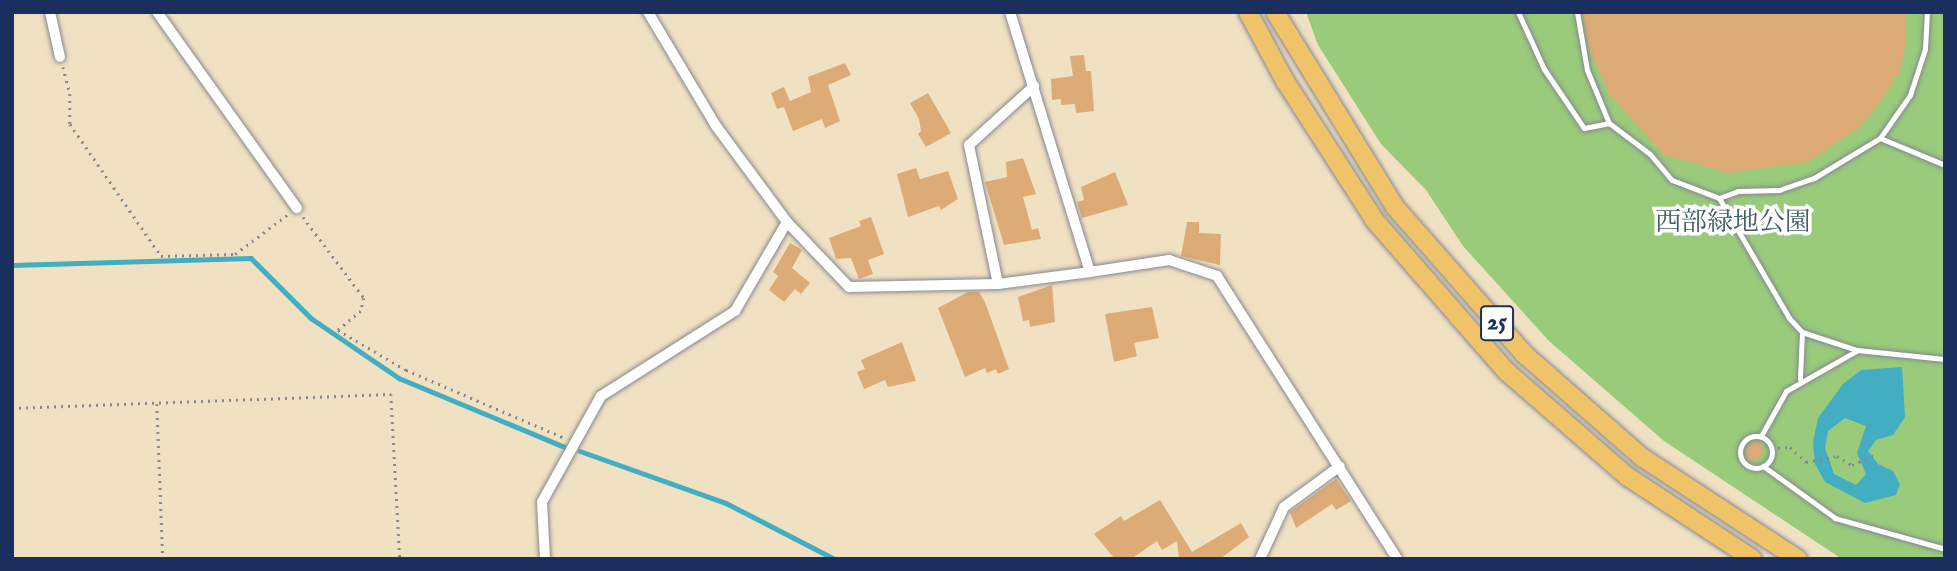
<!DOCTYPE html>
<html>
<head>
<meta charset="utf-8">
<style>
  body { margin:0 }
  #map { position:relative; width:1957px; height:571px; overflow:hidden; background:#f1e1c3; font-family:"IM FELL English","Noto Serif JP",serif }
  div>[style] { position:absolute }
  .green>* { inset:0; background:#99cb7b }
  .water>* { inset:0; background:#43adc2 }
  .stream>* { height:4.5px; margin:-2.25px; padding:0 2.25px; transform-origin:2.25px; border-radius:2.25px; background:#43adc2 }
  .building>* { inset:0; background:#dcab76 }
  .path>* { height:2.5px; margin-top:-1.25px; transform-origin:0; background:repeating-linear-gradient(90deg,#868890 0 2px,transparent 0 7px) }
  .roads { filter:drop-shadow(0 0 2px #868890) drop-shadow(0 0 2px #868890) }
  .service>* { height:5px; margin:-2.5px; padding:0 2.5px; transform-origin:2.5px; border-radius:2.5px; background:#fff }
  .service>.ring { margin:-2.5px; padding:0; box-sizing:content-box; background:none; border:5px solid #fff; border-radius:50% }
  .minor>* { height:10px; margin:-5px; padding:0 5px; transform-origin:5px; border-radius:5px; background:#fff }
  .primary>* { height:18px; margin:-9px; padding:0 9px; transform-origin:9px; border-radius:9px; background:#f0c369 }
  span { translate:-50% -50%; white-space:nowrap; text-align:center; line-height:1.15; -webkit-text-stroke:7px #fff; paint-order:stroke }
  .shield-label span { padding:2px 5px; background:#fff; border:2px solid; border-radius:5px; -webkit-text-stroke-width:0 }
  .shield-label { font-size:24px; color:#1b2f5e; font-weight:700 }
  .park-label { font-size:26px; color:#415e67 }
  .frame { position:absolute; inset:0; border:14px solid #1b2f5e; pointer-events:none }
</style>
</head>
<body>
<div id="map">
  <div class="green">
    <i style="clip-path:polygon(1306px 12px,1945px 12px,1945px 559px,1842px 559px,1664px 441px,1549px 341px,1463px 246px,1426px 190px,1381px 144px,1318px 45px)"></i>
  </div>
  <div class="water">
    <i style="clip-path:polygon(evenodd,1902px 367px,1905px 417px,1893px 435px,1876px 440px,1868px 451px,1878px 464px,1893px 471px,1900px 484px,1896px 495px,1865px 503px,1825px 482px,1815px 464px,1813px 442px,1818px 418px,1843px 384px,1861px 370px,1902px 367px,1845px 418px,1866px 426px,1857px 453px,1866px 474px,1856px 485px,1834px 474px,1825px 448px,1828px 431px,1845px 418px)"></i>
  </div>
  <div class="stream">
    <i style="left:12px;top:265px;width:239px;rotate:-1.7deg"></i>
    <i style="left:251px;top:258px;width:85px;rotate:45deg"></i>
    <i style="left:311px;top:318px;width:107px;rotate:34.3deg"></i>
    <i style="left:399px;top:378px;width:180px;rotate:22.6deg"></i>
    <i style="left:580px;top:451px;width:155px;rotate:19.6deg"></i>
    <i style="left:726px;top:503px;width:123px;rotate:27.2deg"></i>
  </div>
  <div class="building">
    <i style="clip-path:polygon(1582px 12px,1906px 12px,1906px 43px,1898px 77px,1894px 76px,1892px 86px,1861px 126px,1808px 162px,1728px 173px,1664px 155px,1609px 94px,1588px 47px)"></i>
    <i style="clip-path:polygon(1084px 55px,1086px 71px,1091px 71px,1094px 111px,1076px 113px,1075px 104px,1061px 105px,1061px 99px,1052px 100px,1051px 79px,1073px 76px,1070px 56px)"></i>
    <i style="clip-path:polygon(845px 63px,851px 75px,828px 85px,840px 121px,825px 128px,822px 119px,793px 131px,784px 107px,777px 109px,771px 93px,784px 87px,790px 101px,811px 92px,808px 77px)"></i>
    <i style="clip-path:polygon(928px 93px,951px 133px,926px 147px,918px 134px,921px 131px,919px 119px,910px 103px)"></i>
    <i style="clip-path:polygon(1023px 158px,1036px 194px,1023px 197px,1032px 230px,1038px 228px,1041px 239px,1004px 245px,985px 182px,1007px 177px,1006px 162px)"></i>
    <i style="clip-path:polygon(916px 168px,920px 179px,948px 171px,958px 199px,941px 210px,939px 206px,908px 217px,897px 174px)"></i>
    <i style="clip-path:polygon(1115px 172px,1128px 205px,1082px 218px,1077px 202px,1084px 200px,1081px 187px)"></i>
    <i style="clip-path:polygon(871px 217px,884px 254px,868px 260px,873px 274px,859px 279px,851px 258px,836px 259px,829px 238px,861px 226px,859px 221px)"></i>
    <i style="clip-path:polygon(1187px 222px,1199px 222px,1199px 233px,1221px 234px,1220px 265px,1181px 256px)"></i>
    <i style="clip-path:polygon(790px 243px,802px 250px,792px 268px,810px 283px,801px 294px,795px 289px,784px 302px,769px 290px,778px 276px,773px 272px)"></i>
    <i style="clip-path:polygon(1052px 285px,1055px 322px,1030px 327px,1029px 320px,1023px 321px,1018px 297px)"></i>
    <i style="clip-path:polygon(968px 292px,979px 292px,985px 302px,1009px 369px,998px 374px,996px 369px,987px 373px,985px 368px,965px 377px,938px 308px)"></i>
    <i style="clip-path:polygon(1152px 307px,1159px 338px,1134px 343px,1137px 356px,1114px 362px,1105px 314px)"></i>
    <i style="clip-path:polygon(902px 342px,916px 381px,888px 387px,885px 380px,864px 389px,857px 372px,865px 369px,861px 360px)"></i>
    <i style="clip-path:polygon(1755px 441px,1762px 444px,1763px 454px,1753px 461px,1745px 458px,1747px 447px)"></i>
    <i style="clip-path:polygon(1336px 479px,1351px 501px,1336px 510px,1332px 504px,1296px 528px,1290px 512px)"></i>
    <i style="clip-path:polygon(1160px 500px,1192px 552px,1241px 523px,1249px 537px,1220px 559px,1179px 559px,1177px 541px,1162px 550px,1157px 541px,1131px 559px,1115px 559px,1094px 534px,1121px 516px,1124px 521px)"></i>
  </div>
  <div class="path">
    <i style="left:63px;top:67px;width:28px;rotate:75deg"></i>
    <i style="left:70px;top:94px;width:30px;rotate:90deg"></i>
    <i style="left:70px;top:124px;width:160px;rotate:55.4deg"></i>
    <i style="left:161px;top:256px;width:74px;rotate:-1.5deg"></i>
    <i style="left:235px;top:254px;width:65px;rotate:-36.9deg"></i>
    <i style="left:303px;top:217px;width:101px;rotate:53deg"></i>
    <i style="left:364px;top:298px;width:13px;rotate:103deg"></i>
    <i style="left:361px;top:311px;width:30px;rotate:140deg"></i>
    <i style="left:338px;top:330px;width:79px;rotate:30.5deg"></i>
    <i style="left:406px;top:370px;width:173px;rotate:23.2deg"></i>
    <i style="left:157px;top:404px;width:155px;rotate:87.8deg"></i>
    <i style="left:12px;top:408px;width:379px;rotate:-2.1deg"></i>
    <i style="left:391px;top:394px;width:165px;rotate:86.9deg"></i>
    <i style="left:1771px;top:448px;width:19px;rotate:-3deg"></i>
    <i style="left:1790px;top:447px;width:22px;rotate:43deg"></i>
    <i style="left:1806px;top:462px;width:32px;rotate:-11deg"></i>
    <i style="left:1837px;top:456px;width:17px;rotate:31deg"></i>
    <i style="left:1852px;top:465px;width:27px;rotate:-24deg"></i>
  </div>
  <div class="roads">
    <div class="service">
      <i style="left:1518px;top:12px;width:63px;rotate:65.5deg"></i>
      <i style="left:1544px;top:69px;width:71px;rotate:55.9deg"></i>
      <i style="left:1584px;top:128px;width:25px;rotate:-11deg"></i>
      <i style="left:1577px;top:12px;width:59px;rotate:80.2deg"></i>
      <i style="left:1587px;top:70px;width:57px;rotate:67.5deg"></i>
      <i style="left:1609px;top:123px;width:51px;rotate:37.1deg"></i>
      <i style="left:1650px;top:154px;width:34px;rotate:50deg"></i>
      <i style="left:1672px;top:180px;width:50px;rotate:21deg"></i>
      <i style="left:1719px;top:198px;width:20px;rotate:-20deg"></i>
      <i style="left:1738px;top:191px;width:41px;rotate:-1.4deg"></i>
      <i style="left:1779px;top:190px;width:37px;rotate:-19deg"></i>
      <i style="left:1814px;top:178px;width:77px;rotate:-31.2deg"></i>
      <i style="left:1880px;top:138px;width:52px;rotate:-55.1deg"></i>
      <i style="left:1910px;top:95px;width:48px;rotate:-71.9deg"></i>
      <i style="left:1925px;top:49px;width:37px;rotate:-87deg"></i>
      <i style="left:1880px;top:138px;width:70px;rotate:22.6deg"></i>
      <i style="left:1719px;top:198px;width:139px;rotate:59.7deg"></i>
      <i style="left:1789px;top:318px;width:19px;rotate:47deg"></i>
      <i style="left:1802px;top:332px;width:58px;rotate:18.1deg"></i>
      <i style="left:1857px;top:350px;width:88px;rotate:5.8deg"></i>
      <i style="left:1800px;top:379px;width:47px;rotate:-87.6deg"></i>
      <i style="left:1761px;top:436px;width:51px;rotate:-60.9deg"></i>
      <i style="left:1786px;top:391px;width:81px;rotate:-29.7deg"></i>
      <i class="ring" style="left:1740px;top:436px;width:27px;height:27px"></i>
      <i style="left:1763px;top:466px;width:89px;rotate:35.8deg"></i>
      <i style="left:1835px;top:518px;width:114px;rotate:15.7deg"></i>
    </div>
    <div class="minor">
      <i style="left:50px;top:12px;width:46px;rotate:77.5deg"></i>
      <i style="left:157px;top:12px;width:241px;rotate:54.5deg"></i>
      <i style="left:1010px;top:12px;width:272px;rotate:72.9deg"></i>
      <i style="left:1090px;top:272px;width:80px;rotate:-8.6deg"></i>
      <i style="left:1169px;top:260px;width:51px;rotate:18.4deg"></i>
      <i style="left:1217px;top:276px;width:335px;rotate:57.5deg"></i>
      <i style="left:787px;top:222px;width:90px;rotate:46.4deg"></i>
      <i style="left:849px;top:287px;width:149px;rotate:-1.2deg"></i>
      <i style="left:998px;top:284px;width:142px;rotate:-101.8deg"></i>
      <i style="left:969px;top:145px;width:88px;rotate:-42.2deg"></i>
      <i style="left:998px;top:284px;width:93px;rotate:-7.4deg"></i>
      <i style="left:545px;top:559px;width:57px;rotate:-93deg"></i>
      <i style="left:542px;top:502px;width:121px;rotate:-60.9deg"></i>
      <i style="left:601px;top:396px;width:159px;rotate:-32.4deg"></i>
      <i style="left:735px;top:311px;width:103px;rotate:-59.7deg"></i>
      <i style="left:787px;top:222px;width:119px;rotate:-126.5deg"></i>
      <i style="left:716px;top:126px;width:133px;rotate:-120.8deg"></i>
      <i style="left:1260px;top:559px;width:57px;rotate:-65.2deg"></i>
      <i style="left:1284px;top:507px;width:69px;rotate:-36.2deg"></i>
    </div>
    <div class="primary">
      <i style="left:1248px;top:12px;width:78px;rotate:61.8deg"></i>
      <i style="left:1285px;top:81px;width:168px;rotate:57.2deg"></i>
      <i style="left:1376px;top:222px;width:198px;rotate:48.9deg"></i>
      <i style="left:1506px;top:371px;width:162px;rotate:41deg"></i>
      <i style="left:1628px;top:477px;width:149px;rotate:33.3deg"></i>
      <i style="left:1275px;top:12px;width:229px;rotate:58.4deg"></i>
      <i style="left:1395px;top:207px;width:196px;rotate:48.7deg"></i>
      <i style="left:1524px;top:354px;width:158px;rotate:41.2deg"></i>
      <i style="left:1643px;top:458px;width:185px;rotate:33.1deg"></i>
    </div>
  </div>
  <div class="shield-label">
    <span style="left:1497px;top:323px">25</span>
  </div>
  <div class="park-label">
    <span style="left:1733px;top:223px">西部緑地公園</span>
  </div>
  <div class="frame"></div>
</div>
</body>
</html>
